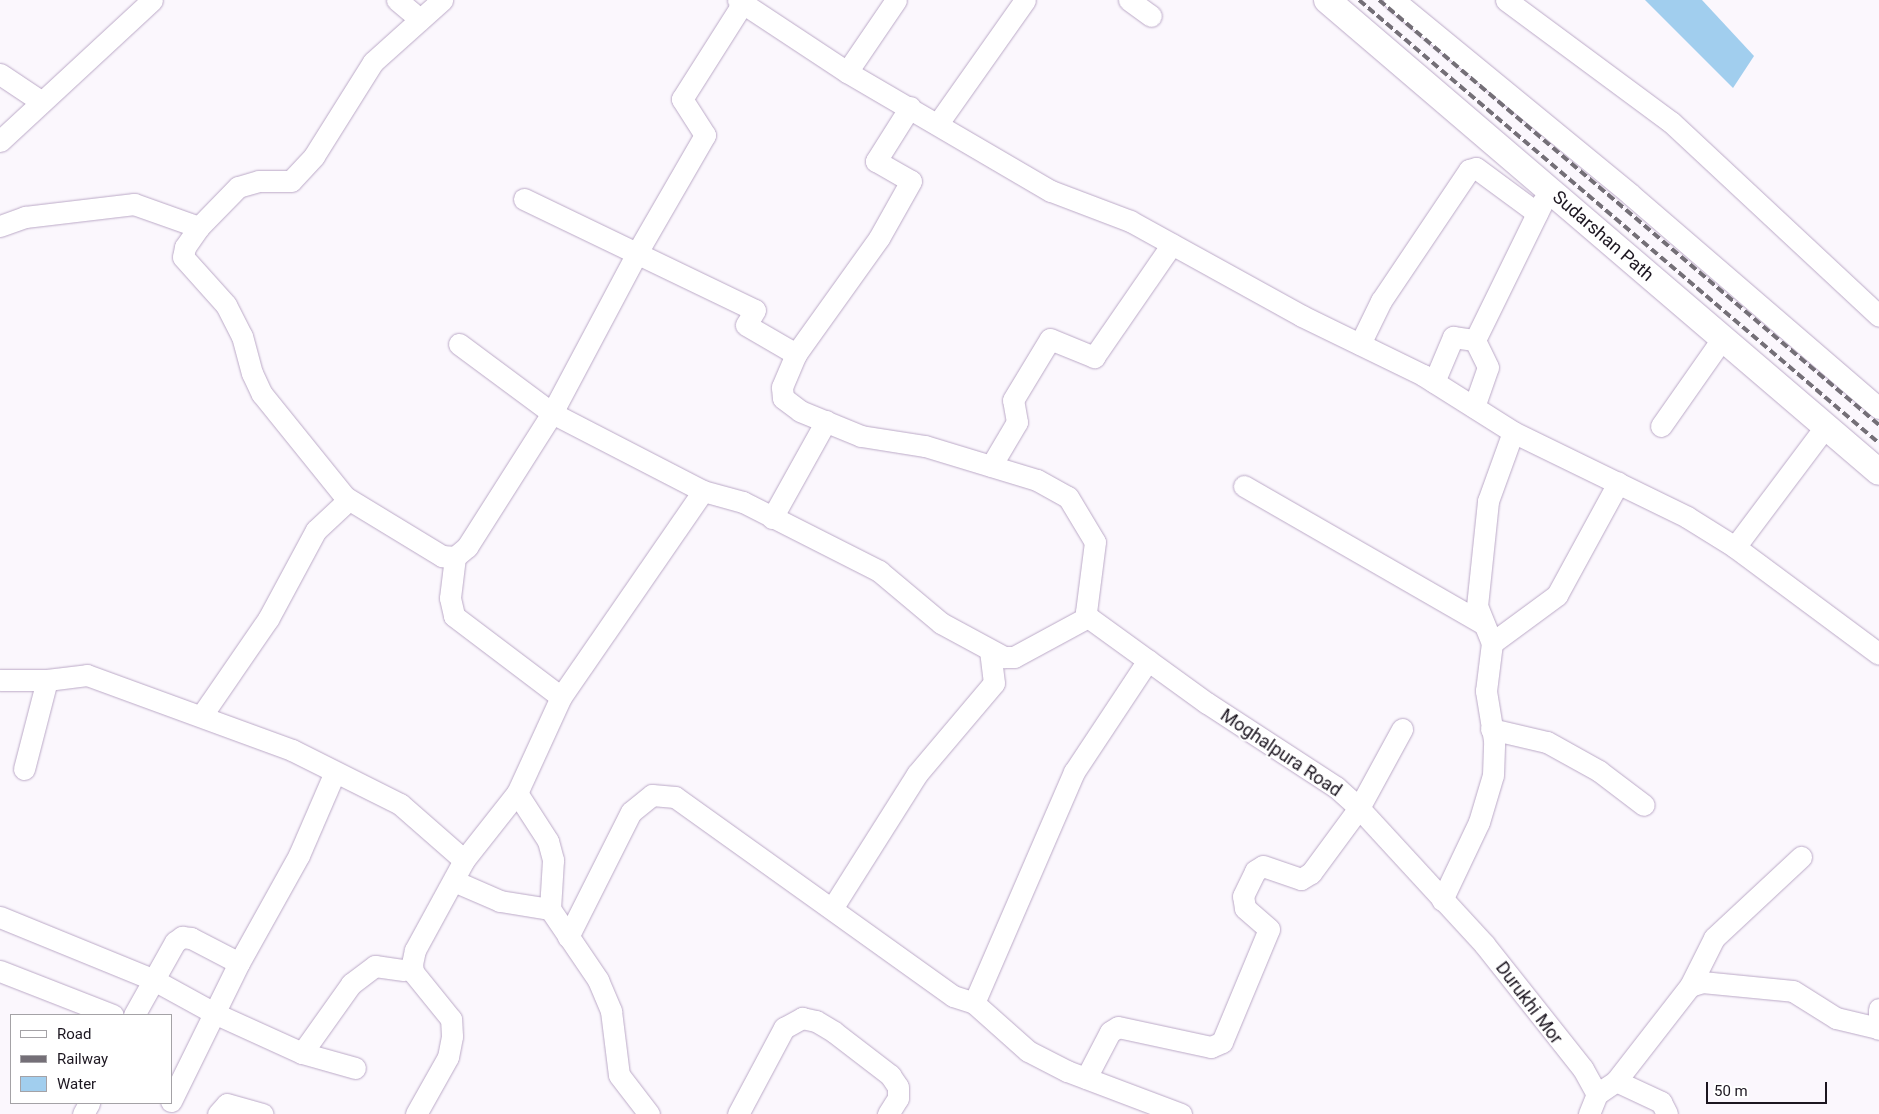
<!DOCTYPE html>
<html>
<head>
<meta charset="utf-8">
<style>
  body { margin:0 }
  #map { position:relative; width:1879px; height:1114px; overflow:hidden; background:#fbf7fd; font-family:Roboto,sans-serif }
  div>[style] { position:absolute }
  .water>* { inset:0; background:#a1ceee }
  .roads { filter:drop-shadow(0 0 1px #bba9c7) drop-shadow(0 0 1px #bba9c7) }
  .minor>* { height:21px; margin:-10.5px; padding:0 10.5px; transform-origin:10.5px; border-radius:10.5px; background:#fff }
  .major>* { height:26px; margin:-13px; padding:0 13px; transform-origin:13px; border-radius:13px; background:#fff }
  .rail>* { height:4px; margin-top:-2px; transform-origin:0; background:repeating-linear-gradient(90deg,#746f77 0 8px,transparent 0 12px) }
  span { translate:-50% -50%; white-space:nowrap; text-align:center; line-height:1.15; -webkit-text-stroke:4px #fff; paint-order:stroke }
  .street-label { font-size:18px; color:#1c1620 }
  .legend { position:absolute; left:10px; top:1014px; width:162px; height:90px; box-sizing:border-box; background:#fff; border:1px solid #a4a2a6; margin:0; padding:6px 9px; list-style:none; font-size:15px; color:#1c1620 }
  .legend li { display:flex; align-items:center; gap:10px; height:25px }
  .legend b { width:25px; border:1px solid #a4a2a6 }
  .scale { position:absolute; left:1706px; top:1082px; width:121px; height:22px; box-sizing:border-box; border:2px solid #1c1620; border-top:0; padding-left:6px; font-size:15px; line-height:18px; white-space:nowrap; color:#1c1620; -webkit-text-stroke:4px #fff; paint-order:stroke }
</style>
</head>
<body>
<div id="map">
  <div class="water">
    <i style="clip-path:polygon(1645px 0,1702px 0,1754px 56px,1733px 88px)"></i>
  </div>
  <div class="roads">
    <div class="minor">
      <i style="left:397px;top:0;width:30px;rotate:40deg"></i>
      <i style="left:738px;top:0;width:131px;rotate:33.4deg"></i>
      <i style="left:847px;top:72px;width:236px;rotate:30.3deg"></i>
      <i style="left:1051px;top:191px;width:85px;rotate:20.8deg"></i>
      <i style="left:1130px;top:221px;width:196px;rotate:28.9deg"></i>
      <i style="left:1302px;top:316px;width:135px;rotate:26deg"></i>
      <i style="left:1423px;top:375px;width:107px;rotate:32.3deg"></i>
      <i style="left:1513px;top:432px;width:194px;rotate:26deg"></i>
      <i style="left:1687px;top:517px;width:57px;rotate:32deg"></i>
      <i style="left:1735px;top:547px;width:179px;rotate:36.6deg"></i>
      <i style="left:1129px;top:0;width:27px;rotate:36deg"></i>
      <i style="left:1394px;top:0;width:306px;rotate:39.4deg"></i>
      <i style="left:1630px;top:194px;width:328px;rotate:40.7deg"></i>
      <i style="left:1506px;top:0;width:205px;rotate:36.5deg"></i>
      <i style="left:1671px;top:122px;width:284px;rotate:43deg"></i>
      <i style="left:847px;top:72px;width:87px;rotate:-55.8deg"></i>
      <i style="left:0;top:74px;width:50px;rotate:33.7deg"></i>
      <i style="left:910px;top:107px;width:64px;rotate:122.2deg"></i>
      <i style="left:876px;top:161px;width:40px;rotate:29.7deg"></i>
      <i style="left:911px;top:181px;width:65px;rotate:119.3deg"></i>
      <i style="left:879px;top:238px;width:143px;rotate:125.6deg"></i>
      <i style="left:796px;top:354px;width:36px;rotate:113deg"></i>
      <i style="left:782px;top:387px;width:11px;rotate:85deg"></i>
      <i style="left:783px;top:398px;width:21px;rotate:37deg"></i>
      <i style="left:800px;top:411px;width:66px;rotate:22.3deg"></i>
      <i style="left:861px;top:436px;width:65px;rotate:8.9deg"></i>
      <i style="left:925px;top:446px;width:117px;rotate:16.9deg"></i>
      <i style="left:1037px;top:480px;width:35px;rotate:29deg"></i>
      <i style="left:1068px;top:497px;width:52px;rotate:59deg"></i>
      <i style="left:1095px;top:542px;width:71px;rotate:97.3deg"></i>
      <i style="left:1086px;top:612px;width:5px;rotate:68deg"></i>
      <i style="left:1088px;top:617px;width:147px;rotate:35.9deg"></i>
      <i style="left:1207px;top:703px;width:154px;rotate:33.1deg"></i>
      <i style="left:1336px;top:787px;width:31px;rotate:42deg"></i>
      <i style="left:1359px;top:808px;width:185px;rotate:47.4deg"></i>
      <i style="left:1484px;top:944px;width:159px;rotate:51.6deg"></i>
      <i style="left:1583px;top:1069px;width:29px;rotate:61deg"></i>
      <i style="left:1597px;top:1094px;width:22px;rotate:112deg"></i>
      <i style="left:939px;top:122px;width:149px;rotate:-54.8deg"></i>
      <i style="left:0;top:141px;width:207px;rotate:-42.8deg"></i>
      <i style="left:524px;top:199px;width:256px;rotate:25.7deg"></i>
      <i style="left:755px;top:310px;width:17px;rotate:121deg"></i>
      <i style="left:746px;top:325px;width:58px;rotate:30.1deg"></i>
      <i style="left:0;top:226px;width:27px;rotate:-20deg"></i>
      <i style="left:25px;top:217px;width:110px;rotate:-6.8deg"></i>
      <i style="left:134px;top:204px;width:69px;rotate:19.5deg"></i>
      <i style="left:199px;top:227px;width:56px;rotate:-45.7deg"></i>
      <i style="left:238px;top:187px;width:22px;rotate:-16deg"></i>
      <i style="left:259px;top:181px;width:32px"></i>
      <i style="left:291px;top:181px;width:34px;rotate:-47deg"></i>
      <i style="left:314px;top:156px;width:111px;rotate:-57.9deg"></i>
      <i style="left:373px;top:62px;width:93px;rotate:-41.9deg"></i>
      <i style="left:199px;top:227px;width:24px;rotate:125deg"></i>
      <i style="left:185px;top:247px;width:10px;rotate:101deg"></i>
      <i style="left:183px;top:257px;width:64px;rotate:48.1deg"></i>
      <i style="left:226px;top:305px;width:35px;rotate:63deg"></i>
      <i style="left:242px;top:336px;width:38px;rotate:75deg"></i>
      <i style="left:252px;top:373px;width:23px;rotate:65deg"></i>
      <i style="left:262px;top:394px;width:132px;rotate:51.1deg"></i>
      <i style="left:345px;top:497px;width:8px;rotate:104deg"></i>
      <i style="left:343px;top:505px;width:37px;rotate:137deg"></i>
      <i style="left:316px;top:530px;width:101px;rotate:118.3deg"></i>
      <i style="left:268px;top:619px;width:116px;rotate:124.5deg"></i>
      <i style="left:459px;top:344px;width:116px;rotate:36.6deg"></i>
      <i style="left:552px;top:413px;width:183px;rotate:-62deg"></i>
      <i style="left:638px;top:251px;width:134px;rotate:-60deg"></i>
      <i style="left:705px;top:135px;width:43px;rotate:-122.6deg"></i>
      <i style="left:682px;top:99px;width:114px;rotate:-57.6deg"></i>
      <i style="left:1360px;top:344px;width:48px;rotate:-64deg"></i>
      <i style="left:1381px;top:301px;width:158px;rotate:-56.1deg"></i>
      <i style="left:1469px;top:170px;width:7px;rotate:-16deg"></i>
      <i style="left:1476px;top:168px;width:76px;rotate:36.4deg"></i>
      <i style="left:1434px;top:382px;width:49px;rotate:-67.1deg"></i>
      <i style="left:1453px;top:337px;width:22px;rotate:8deg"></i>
      <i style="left:1475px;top:340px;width:155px;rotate:-63.9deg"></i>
      <i style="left:1474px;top:407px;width:42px;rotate:-70.7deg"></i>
      <i style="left:1488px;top:367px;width:30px;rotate:-116deg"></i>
      <i style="left:1661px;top:426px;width:106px;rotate:-55deg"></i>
      <i style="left:991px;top:466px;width:51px;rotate:-59.4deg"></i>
      <i style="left:1017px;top:422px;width:22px;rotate:-100deg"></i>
      <i style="left:1013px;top:400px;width:71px;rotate:-58.8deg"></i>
      <i style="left:1050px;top:339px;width:48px;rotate:22.2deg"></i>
      <i style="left:1094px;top:357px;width:137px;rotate:-55.4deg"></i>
      <i style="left:1244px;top:486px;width:275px;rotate:29.9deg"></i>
      <i style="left:703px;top:491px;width:41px;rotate:15.4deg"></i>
      <i style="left:743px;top:502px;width:153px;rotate:26.9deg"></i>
      <i style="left:879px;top:571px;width:81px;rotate:40deg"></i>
      <i style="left:941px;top:623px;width:72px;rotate:28.4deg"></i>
      <i style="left:1004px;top:657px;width:10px"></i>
      <i style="left:1014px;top:657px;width:84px;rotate:-28.4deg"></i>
      <i style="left:345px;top:497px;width:114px;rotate:31.3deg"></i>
      <i style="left:442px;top:556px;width:13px;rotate:4deg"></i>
      <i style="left:455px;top:557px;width:16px;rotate:-40deg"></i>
      <i style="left:467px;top:547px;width:159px;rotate:-57.6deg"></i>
      <i style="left:552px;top:413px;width:170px;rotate:27.3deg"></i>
      <i style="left:703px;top:491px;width:250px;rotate:124.6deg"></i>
      <i style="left:561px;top:697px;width:106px;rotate:114.6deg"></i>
      <i style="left:772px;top:518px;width:111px;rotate:-60.9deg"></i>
      <i style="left:1735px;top:547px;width:150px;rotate:-53.1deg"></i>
      <i style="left:455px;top:557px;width:41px;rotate:97deg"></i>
      <i style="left:450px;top:598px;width:18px;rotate:77deg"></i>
      <i style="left:454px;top:616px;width:134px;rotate:37.1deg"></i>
      <i style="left:1492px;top:643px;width:81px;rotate:-36.4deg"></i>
      <i style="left:1557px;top:595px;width:128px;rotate:-61.4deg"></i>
      <i style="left:0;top:680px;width:47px"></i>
      <i style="left:47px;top:680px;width:40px;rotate:-7.1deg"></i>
      <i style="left:87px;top:675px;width:218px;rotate:20.1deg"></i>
      <i style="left:292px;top:750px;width:121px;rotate:26.6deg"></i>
      <i style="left:400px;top:804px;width:85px;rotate:41.2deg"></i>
      <i style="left:464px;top:860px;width:85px;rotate:-51.7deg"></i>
      <i style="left:517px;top:793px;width:57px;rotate:57.1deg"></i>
      <i style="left:548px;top:841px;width:20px;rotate:75deg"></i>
      <i style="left:553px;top:860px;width:49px;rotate:93.5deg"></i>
      <i style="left:550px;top:909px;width:86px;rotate:55.9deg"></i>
      <i style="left:598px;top:980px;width:34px;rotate:67deg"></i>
      <i style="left:611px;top:1011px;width:64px;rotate:82.9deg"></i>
      <i style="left:619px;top:1075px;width:49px;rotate:52.4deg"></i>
      <i style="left:1491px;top:729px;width:57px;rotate:13.1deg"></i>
      <i style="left:1547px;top:742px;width:60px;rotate:29.1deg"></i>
      <i style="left:1599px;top:771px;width:56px;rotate:37.1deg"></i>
      <i style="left:24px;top:769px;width:92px;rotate:-75.5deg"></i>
      <i style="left:454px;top:881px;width:50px;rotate:23.5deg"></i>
      <i style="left:500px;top:901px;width:51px;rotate:9.1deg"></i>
      <i style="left:1442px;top:900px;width:86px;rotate:-64.6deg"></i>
      <i style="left:1479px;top:822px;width:49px;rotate:-73.4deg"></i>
      <i style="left:1493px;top:775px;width:35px;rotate:-88deg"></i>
      <i style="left:1494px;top:740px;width:50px;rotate:-99.3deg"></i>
      <i style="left:1486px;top:691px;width:48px;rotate:-82.9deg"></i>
      <i style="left:1492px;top:643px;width:40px;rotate:-112deg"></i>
      <i style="left:1477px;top:606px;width:106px;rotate:-84deg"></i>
      <i style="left:1488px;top:501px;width:73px;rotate:-70.1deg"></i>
      <i style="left:833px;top:907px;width:157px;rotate:-57.7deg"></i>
      <i style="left:917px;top:774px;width:119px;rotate:-49.8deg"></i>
      <i style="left:994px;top:683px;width:32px;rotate:-97deg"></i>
      <i style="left:0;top:917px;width:166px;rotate:22.2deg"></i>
      <i style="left:154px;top:980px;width:68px;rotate:28.8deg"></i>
      <i style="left:214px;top:1013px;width:97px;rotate:24.4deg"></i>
      <i style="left:302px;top:1053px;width:55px;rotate:15.8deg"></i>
      <i style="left:568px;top:937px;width:140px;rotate:-63.3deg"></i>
      <i style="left:631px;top:812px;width:27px;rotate:-39deg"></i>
      <i style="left:652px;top:795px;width:23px;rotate:5deg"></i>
      <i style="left:675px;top:797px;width:342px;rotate:35.6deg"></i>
      <i style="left:953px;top:996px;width:22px;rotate:18deg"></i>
      <i style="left:974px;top:1003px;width:72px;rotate:41.6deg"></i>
      <i style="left:1028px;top:1051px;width:44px;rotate:27.1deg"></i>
      <i style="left:1067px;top:1071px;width:122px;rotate:20.7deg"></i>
      <i style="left:0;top:971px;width:121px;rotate:21.3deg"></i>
      <i style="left:1690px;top:986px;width:54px;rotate:-63.4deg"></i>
      <i style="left:1714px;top:938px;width:119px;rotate:-43deg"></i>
      <i style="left:974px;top:1003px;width:252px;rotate:-66.6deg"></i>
      <i style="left:1074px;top:772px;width:134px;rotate:-56.5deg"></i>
      <i style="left:1879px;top:1009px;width:20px;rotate:90deg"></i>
      <i style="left:134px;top:1015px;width:84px;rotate:-60.7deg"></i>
      <i style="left:175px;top:942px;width:9px;rotate:-36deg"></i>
      <i style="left:182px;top:937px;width:9px;rotate:6deg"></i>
      <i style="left:191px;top:938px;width:54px;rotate:27.5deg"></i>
      <i style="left:302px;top:1053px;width:85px;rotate:-54.6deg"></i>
      <i style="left:351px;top:984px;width:30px;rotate:-37deg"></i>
      <i style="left:375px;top:966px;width:29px;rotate:8deg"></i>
      <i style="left:1086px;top:1078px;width:52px;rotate:-62.4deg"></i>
      <i style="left:1110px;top:1032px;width:9px;rotate:-32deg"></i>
      <i style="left:1118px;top:1027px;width:95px;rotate:12.1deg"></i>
      <i style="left:1211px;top:1047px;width:12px;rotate:-24deg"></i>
      <i style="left:1222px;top:1042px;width:122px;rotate:-67.4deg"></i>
      <i style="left:1269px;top:929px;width:32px;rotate:-139deg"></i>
      <i style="left:1245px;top:908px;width:12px;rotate:-99deg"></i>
      <i style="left:1243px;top:896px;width:28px;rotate:-64deg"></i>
      <i style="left:1255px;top:871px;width:9px;rotate:-32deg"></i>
      <i style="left:1263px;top:866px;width:40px;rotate:18.9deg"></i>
      <i style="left:1301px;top:879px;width:12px;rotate:-31deg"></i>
      <i style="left:1311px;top:873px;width:81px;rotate:-53.6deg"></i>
      <i style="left:1359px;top:808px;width:90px;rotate:-61.4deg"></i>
      <i style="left:1616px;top:1081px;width:50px;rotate:25deg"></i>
      <i style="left:1661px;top:1102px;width:13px;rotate:63deg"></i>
      <i style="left:1597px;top:1094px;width:23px;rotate:-34deg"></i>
      <i style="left:1616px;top:1081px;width:120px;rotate:-52.1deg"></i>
      <i style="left:1690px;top:986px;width:13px;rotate:-18deg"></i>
      <i style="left:1702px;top:982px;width:91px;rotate:5.6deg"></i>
      <i style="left:1793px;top:991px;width:51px;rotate:32.1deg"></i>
      <i style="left:1836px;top:1018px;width:43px;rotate:13.4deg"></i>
      <i style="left:171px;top:1101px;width:154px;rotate:-63.8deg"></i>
      <i style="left:239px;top:963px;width:124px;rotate:-60.9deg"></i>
      <i style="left:299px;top:855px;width:90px;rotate:-66.6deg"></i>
      <i style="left:83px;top:1114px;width:13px;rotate:-61deg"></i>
      <i style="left:218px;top:1114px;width:13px;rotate:-48deg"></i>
      <i style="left:227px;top:1104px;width:37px;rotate:16deg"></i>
      <i style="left:416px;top:1114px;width:65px;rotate:-60.7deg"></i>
      <i style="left:448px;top:1057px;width:21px;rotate:-79deg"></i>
      <i style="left:452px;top:1036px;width:17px;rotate:-93deg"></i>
      <i style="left:451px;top:1019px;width:60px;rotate:-129deg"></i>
      <i style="left:413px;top:972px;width:8px;rotate:-97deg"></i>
      <i style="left:412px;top:964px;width:14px;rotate:-78deg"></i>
      <i style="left:415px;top:950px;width:102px;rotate:-61.4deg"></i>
      <i style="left:738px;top:1114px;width:98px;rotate:-61.9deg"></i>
      <i style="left:784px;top:1028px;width:21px;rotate:-29deg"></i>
      <i style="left:802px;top:1018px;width:14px;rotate:12deg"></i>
      <i style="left:816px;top:1021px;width:21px;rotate:31deg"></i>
      <i style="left:834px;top:1032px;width:71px;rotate:37.5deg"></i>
      <i style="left:890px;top:1075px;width:14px;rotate:56deg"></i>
      <i style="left:898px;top:1087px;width:11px;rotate:90deg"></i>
      <i style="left:898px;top:1098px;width:19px;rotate:122deg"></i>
    </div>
    <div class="major">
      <i style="left:1327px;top:0;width:726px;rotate:40.53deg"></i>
    </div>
  </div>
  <div class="rail">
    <i style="left:1359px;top:0;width:683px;rotate:40.43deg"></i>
    <i style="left:1379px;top:0;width:656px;rotate:40.36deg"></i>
  </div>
  <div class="street-label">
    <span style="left:1603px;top:236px;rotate:41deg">Sudarshan Path</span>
    <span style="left:1281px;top:753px;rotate:34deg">Moghalpura Road</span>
    <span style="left:1529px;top:1003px;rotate:53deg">Durukhi Mor</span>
  </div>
  <ul class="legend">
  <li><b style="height:6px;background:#fff"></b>Road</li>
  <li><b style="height:6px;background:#746f77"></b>Railway</li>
  <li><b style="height:14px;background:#a1ceee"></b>Water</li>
  </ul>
  <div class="scale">50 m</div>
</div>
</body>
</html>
